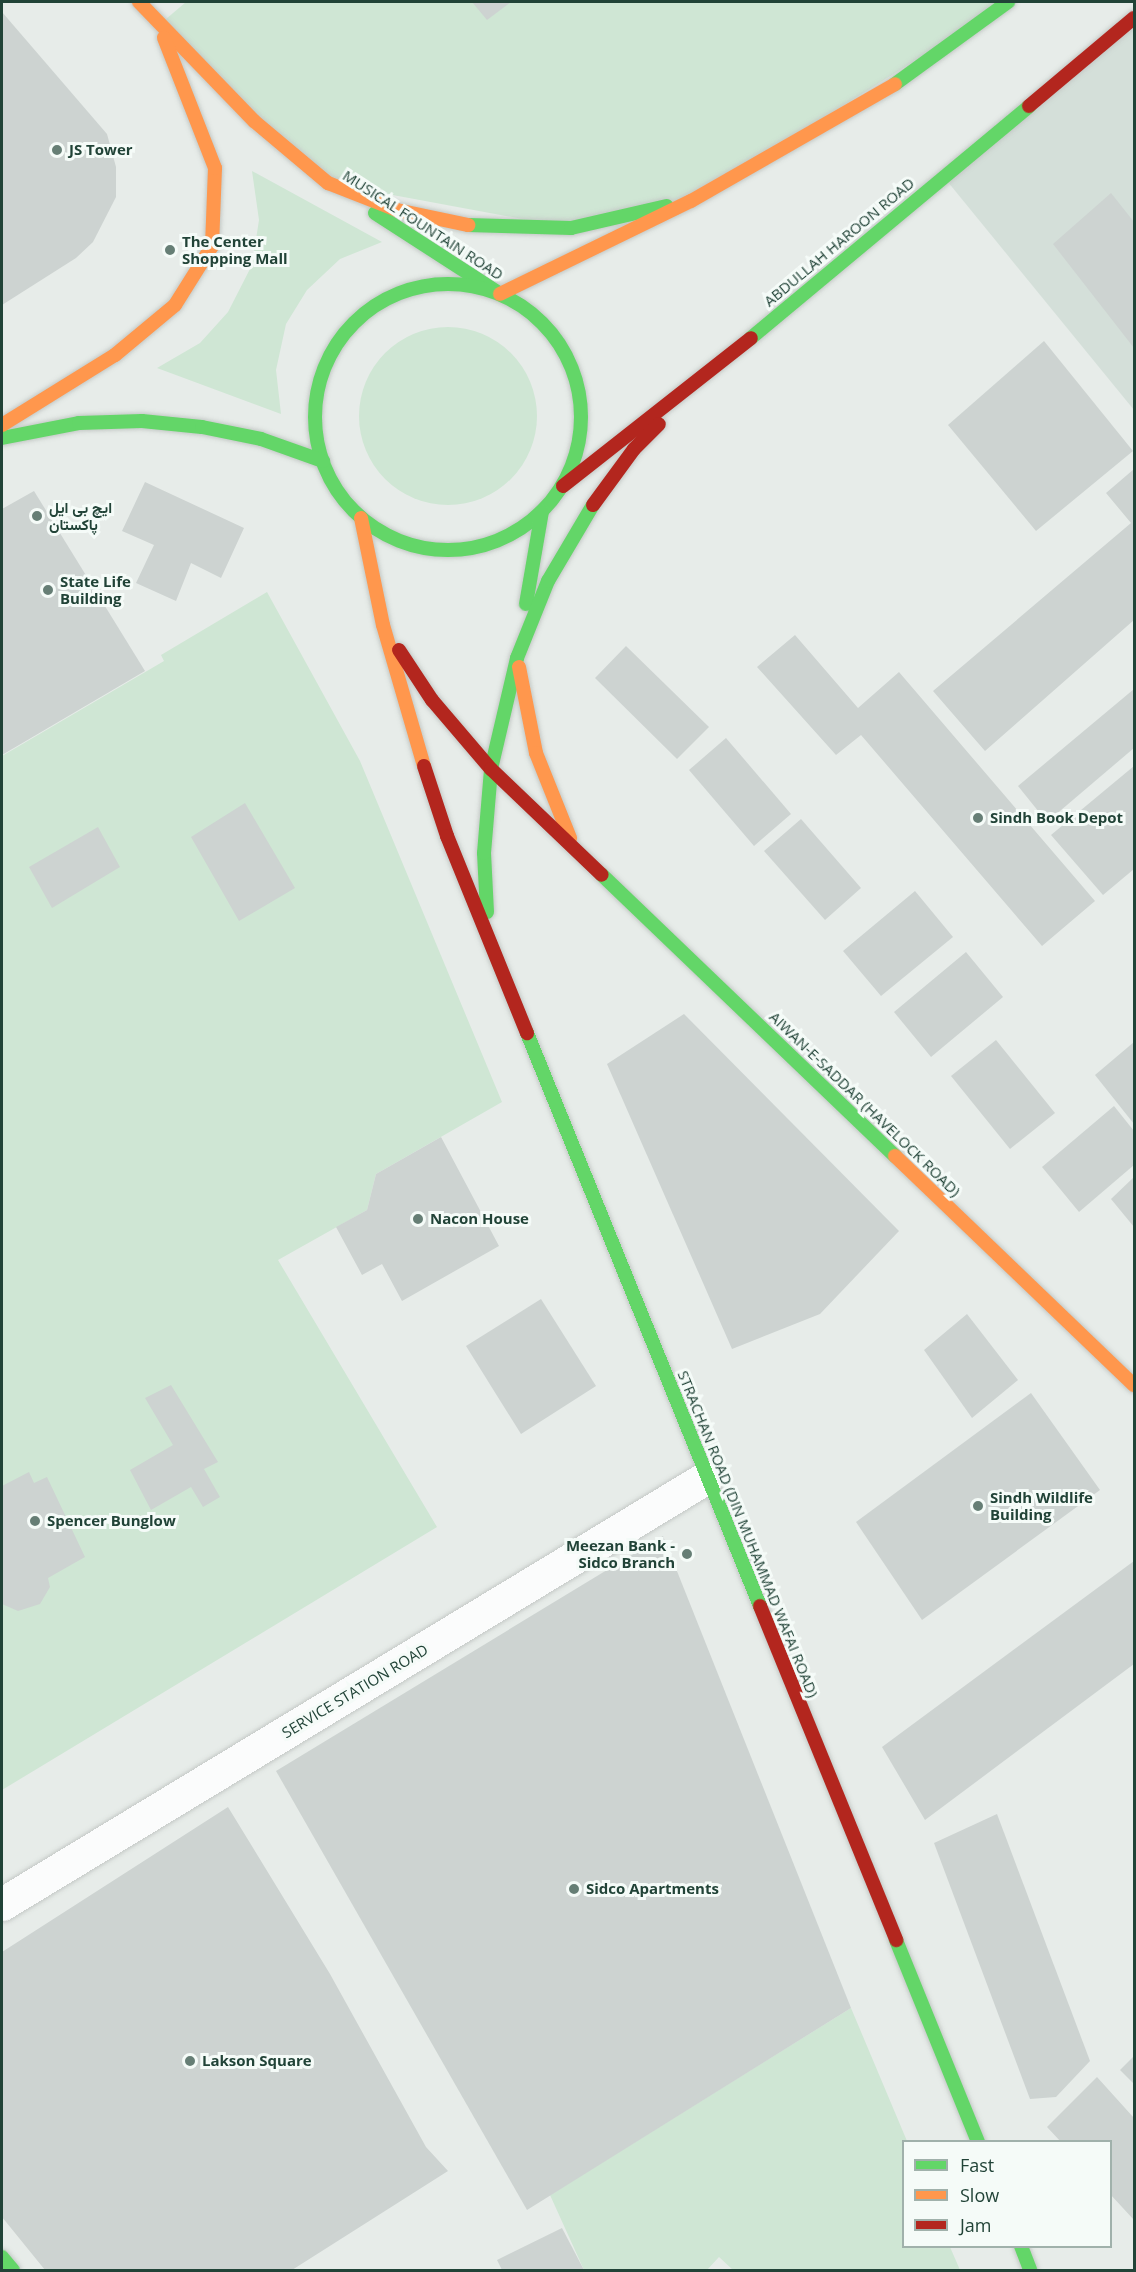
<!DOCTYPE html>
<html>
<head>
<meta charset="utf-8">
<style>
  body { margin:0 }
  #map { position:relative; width:1136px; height:2272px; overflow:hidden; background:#e7ece9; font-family:"Open Sans",Vazirmatn,sans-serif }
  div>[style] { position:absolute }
  .built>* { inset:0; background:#d4dfd9 }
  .green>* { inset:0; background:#cfe6d4 }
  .round { border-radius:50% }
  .building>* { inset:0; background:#cdd3d1 }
  .roads { filter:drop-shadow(0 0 2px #c4c9c6) drop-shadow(0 0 2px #c4c9c6) }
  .street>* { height:33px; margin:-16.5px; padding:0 16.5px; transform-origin:16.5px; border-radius:16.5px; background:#fbfcfc }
  .fast>* { height:14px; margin:-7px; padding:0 7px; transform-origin:7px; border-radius:7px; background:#63d668 }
  .fast>.ring { margin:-7px; padding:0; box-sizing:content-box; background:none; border:14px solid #63d668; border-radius:50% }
  .slow>* { height:14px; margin:-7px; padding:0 7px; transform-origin:7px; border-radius:7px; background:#ff974d }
  .jam>* { height:14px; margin:-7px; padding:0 7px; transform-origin:7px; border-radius:7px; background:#b3261e }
  .dots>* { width:16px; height:16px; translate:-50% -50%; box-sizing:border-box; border:3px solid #f5fbf8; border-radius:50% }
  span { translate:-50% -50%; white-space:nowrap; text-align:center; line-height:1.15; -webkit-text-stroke:6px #f5fbf8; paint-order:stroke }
  .poi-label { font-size:15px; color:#214337; font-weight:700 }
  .left { translate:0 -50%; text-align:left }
  .right { translate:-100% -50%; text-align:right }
  .street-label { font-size:15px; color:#214337 }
  .frame { position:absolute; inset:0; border:3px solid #214337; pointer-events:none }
  .legend { position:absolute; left:902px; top:2140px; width:210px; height:108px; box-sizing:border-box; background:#f5fbf8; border:2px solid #a0b1ab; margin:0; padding:8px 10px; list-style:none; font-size:18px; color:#214337 }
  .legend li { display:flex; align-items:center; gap:12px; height:30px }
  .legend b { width:30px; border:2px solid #a0b1ab }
</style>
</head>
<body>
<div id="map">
  <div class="built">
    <i style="clip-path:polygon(1134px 28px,1134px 410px,943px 176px)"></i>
  </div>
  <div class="green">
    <i style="clip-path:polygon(186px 2px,1008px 2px,691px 201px,571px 228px,328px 183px,159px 25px)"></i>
    <i style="clip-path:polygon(252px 171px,382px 242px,340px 259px,307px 290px,286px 324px,276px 370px,281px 414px,157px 368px,200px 343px,228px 312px,252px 265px,259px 220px)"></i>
    <i class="round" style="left:359px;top:327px;width:178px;height:178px"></i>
    <i style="clip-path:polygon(267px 592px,360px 761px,502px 1102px,376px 1174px,367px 1210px,278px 1260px,437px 1527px,2px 1790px,2px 756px,164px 661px,161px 655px)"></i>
    <i style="clip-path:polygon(851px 2008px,907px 2141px,904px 2142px,904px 2246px,950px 2247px,960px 2270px,733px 2270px,719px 2257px,707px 2270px,584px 2270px,550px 2195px)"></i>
  </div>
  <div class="building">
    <i style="clip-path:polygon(472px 2px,511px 2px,487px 20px)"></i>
    <i style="clip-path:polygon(2px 12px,107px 134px,116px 167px,116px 197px,93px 242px,76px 258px,2px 305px)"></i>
    <i style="clip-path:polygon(1111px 193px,1134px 222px,1134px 348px,1053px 244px)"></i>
    <i style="clip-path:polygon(1044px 341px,1133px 451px,1036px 531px,948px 425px)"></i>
    <i style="clip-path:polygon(1134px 469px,1134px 620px,985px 751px,933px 691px,1131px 523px,1106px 493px)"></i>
    <i style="clip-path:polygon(145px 482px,244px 528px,221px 578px,191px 563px,176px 601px,136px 583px,154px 545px,122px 531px)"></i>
    <i style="clip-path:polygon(34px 491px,145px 671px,2px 755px,2px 509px)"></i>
    <i style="clip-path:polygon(795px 635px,858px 708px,899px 672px,1095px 901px,1042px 946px,861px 735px,836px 755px,757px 667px)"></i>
    <i style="clip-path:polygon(626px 646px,709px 727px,677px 759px,595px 678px)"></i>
    <i style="clip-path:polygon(1134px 689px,1134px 748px,1047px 822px,1018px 786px)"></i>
    <i style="clip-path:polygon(726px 738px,791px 814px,754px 846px,689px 770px)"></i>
    <i style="clip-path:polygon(1134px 766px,1134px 869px,1103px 895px,1051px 835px)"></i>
    <i style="clip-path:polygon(245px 803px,295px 888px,239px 921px,191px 837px)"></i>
    <i style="clip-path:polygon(801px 819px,861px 888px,825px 920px,764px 851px)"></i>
    <i style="clip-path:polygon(98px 827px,120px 867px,52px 908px,29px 867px)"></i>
    <i style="clip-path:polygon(915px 891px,953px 937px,881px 996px,843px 951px)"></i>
    <i style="clip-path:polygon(966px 952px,1003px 997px,931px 1057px,894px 1012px)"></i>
    <i style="clip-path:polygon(684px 1014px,899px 1231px,820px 1314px,732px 1349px,607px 1064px)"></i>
    <i style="clip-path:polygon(996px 1040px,1055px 1113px,1010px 1149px,951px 1076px)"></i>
    <i style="clip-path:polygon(1134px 1042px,1134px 1124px,1095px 1075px)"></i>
    <i style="clip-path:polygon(1114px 1106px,1134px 1131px,1134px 1165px,1079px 1212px,1042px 1167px)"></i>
    <i style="clip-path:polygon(441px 1137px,499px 1246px,402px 1301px,382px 1264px,362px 1275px,336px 1227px,367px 1210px,376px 1174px)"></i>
    <i style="clip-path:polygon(1134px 1177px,1134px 1227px,1111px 1199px)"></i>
    <i style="clip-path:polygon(541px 1299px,596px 1386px,521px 1434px,466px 1346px)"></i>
    <i style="clip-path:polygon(967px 1314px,1018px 1380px,972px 1418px,924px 1350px)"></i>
    <i style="clip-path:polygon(171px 1385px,218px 1462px,204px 1469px,220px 1497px,203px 1507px,191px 1487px,151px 1510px,130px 1470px,173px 1445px,145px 1398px)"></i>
    <i style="clip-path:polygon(1031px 1393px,1100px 1490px,922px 1620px,856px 1522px)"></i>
    <i style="clip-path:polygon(29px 1472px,34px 1483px,47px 1477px,85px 1557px,48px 1578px,50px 1587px,40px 1604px,18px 1611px,2px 1604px,2px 1486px)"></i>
    <i style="clip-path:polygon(663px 1536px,851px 2008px,527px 2210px,276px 1771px)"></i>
    <i style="clip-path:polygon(1134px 1561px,1134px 1664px,925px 1820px,882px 1747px)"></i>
    <i style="clip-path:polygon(228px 1807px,330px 1974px,426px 2147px,448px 2171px,292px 2270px,45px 2270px,2px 2217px,2px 1952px)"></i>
    <i style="clip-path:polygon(997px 1814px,1090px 2061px,1056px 2097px,1030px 2099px,934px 1843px)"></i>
    <i style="clip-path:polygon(1134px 2056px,1134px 2084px,1120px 2070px)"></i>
    <i style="clip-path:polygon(1097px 2077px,1134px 2118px,1134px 2220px,1110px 2194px,1110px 2142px,1061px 2142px,1047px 2127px)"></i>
    <i style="clip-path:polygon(562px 2228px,584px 2270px,502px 2270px,497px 2260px)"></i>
  </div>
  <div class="roads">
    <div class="street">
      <i style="left:2px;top:1904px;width:824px;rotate:-31.2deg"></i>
    </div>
    <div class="fast">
      <i style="left:895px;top:84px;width:140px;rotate:-36deg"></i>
      <i style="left:375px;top:213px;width:149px;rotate:32.9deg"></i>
      <i style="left:468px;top:225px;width:103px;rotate:1.7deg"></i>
      <i style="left:571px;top:228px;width:98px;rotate:-13deg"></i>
      <i class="ring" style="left:315px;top:284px;width:252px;height:252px"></i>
      <i style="left:751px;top:338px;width:362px;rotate:-39.8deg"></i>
      <i style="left:2px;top:438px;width:78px;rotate:-11deg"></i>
      <i style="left:79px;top:423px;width:63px;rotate:-1.8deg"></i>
      <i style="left:142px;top:421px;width:60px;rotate:5.7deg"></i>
      <i style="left:202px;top:427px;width:60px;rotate:11.5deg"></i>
      <i style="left:261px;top:439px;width:66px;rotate:19.5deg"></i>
      <i style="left:526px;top:604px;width:94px;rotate:-80.2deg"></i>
      <i style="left:602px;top:875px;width:406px;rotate:43.8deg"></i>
      <i style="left:487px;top:912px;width:59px;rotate:-92.9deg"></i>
      <i style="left:484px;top:853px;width:84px;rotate:-85.2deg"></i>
      <i style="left:491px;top:769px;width:114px;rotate:-76.8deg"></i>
      <i style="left:517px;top:658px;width:83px;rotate:-68.1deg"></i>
      <i style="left:548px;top:581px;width:88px;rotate:-59.4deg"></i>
      <i style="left:527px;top:1033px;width:619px;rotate:67.87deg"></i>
      <i style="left:896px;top:1940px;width:218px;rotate:67.9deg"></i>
      <i style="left:1021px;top:2246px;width:26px;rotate:69deg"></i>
      <i style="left:2px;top:2257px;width:17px;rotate:50deg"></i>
    </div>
    <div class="slow">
      <i style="left:139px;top:2px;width:165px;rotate:46deg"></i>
      <i style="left:254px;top:121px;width:97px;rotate:40deg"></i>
      <i style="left:328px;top:183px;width:74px;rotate:21.4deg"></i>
      <i style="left:397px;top:210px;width:73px;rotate:11.9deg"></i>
      <i style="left:500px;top:294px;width:212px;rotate:-26deg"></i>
      <i style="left:691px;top:201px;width:235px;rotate:-29.8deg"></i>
      <i style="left:2px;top:425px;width:133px;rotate:-31.8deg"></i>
      <i style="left:115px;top:355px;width:78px;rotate:-39.8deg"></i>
      <i style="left:175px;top:305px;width:70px;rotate:-57.9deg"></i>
      <i style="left:212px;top:246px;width:78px;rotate:-87.8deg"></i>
      <i style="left:215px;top:168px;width:140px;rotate:-111.4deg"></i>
      <i style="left:361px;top:518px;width:109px;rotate:78.4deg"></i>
      <i style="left:383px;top:625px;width:147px;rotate:73.8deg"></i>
      <i style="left:519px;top:667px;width:88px;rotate:78.8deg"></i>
      <i style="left:536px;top:753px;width:92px;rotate:68.2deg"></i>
      <i style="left:895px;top:1156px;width:331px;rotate:43.8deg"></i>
    </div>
    <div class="jam">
      <i style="left:1029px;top:106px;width:137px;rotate:-40deg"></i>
      <i style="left:563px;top:486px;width:239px;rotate:-38.2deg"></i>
      <i style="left:593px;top:505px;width:69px;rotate:-53.8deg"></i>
      <i style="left:634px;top:449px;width:35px;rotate:-45deg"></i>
      <i style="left:399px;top:650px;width:60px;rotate:56.6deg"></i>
      <i style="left:432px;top:700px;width:91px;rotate:49.5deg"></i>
      <i style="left:491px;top:769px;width:153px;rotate:43.7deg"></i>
      <i style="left:424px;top:766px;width:74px;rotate:71.8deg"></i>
      <i style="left:447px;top:836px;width:213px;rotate:67.9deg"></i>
      <i style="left:760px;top:1606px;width:361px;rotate:67.8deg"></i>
    </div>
  </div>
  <div class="dots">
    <i style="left:57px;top:150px;background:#667e75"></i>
    <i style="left:170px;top:250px;background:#667e75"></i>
    <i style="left:37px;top:516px;background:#667e75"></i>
    <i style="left:48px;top:590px;background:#667e75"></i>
    <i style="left:978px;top:818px;background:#667e75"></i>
    <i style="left:418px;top:1219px;background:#667e75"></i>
    <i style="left:978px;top:1506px;background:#667e75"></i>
    <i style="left:35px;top:1521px;background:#667e75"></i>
    <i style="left:687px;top:1554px;background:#667e75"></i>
    <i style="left:574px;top:1889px;background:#667e75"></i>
    <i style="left:190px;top:2061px;background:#667e75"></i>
  </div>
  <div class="poi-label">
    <span class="left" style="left:69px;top:150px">JS Tower</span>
    <span class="left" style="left:182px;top:250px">The Center<br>Shopping Mall</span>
    <span class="left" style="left:49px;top:516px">ایچ بی ایل<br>پاکستان</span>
    <span class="left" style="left:60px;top:590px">State Life<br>Building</span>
    <span class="left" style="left:990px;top:818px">Sindh Book Depot</span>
    <span class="left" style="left:430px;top:1219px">Nacon House</span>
    <span class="left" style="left:990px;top:1506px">Sindh Wildlife<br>Building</span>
    <span class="left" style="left:47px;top:1521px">Spencer Bunglow</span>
    <span class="right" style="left:675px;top:1554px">Meezan Bank -<br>Sidco Branch</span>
    <span class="left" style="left:586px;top:1889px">Sidco Apartments</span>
    <span class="left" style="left:202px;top:2061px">Lakson Square</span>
  </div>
  <div class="street-label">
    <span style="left:423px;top:225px;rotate:33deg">MUSICAL FOUNTAIN ROAD</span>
    <span style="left:839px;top:242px;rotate:-40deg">ABDULLAH HAROON ROAD</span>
    <span style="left:865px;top:1104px;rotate:44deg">AIWAN-E-SADDAR (HAVELOCK ROAD)</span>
    <span style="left:748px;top:1534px;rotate:68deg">STRACHAN ROAD (DIN MUHAMMAD WAFAI ROAD)</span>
    <span style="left:355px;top:1691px;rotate:-31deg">SERVICE STATION ROAD</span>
  </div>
  <div class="frame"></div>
  <ul class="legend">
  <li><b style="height:8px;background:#63d668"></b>Fast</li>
  <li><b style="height:8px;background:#ff974d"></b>Slow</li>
  <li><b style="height:8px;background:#b3261e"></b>Jam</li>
  </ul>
</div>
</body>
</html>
